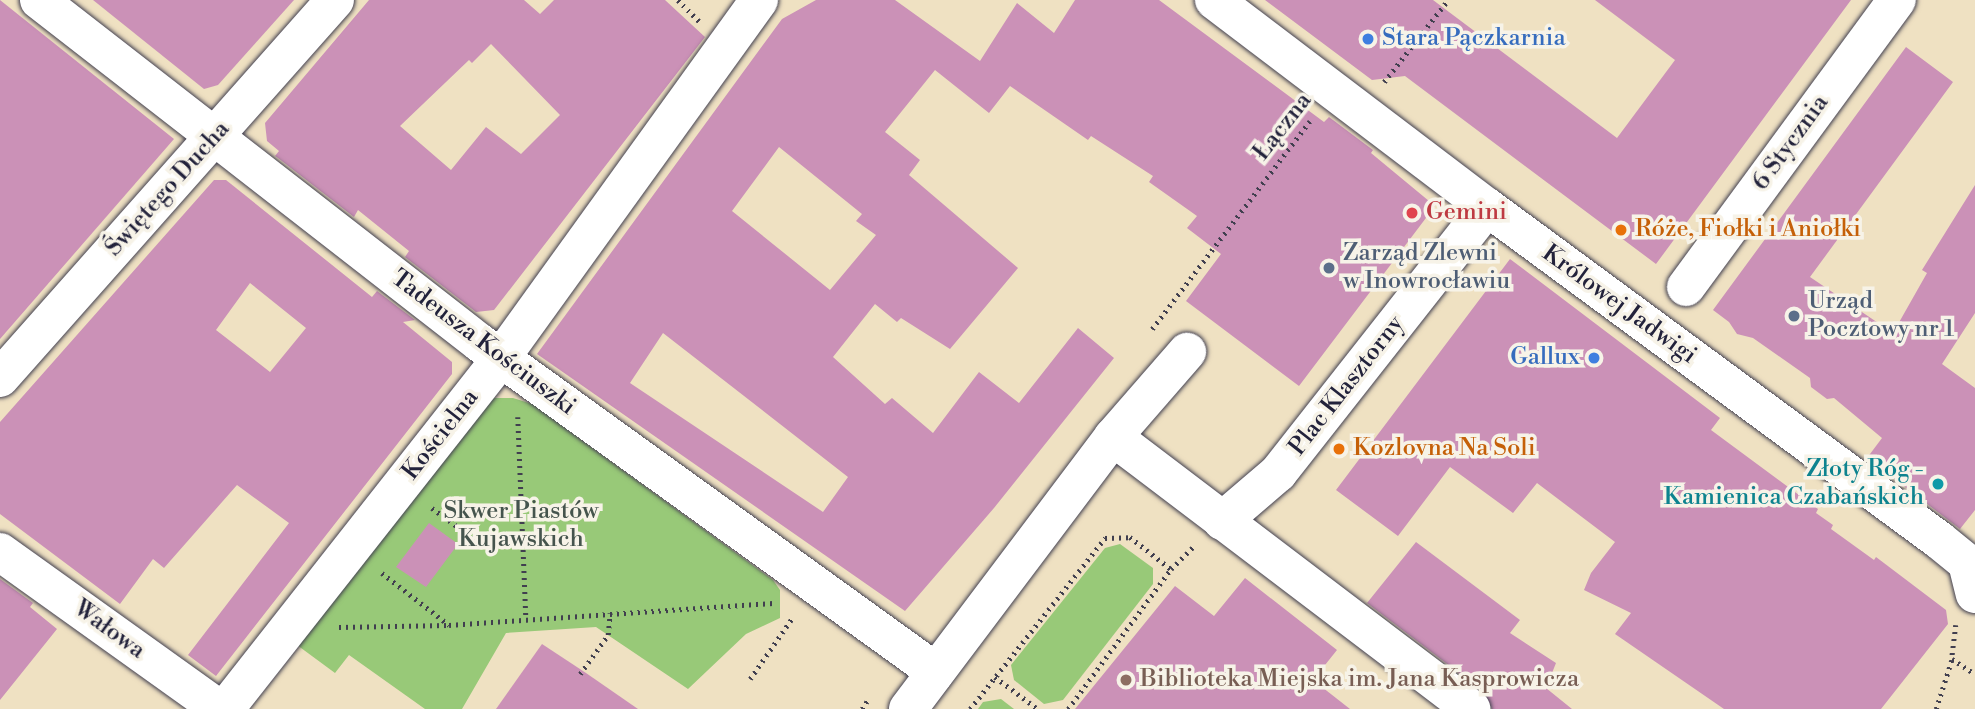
<!DOCTYPE html>
<html>
<head>
<meta charset="utf-8">
<style>
  body { margin:0 }
  #map { position:relative; width:1975px; height:709px; overflow:hidden; background:#efe1c2; font-family:"Libre Bodoni",serif }
  div>[style] { position:absolute }
  .green>* { inset:0; background:#98c978 }
  .building>* { inset:0; background:#cb91b7 }
  .path>* { height:4.5px; margin-top:-2.25px; transform-origin:0; background:repeating-linear-gradient(90deg,#413f4f 0 2px,transparent 0 7px) }
  .roads { filter:drop-shadow(0 0 2px #413f4f) drop-shadow(0 0 2px #413f4f) }
  .street>* { height:38px; margin:-19px; padding:0 19px; transform-origin:19px; border-radius:19px; background:#fff }
  .dots>* { width:19px; height:19px; translate:-50% -50%; box-sizing:border-box; border:4px solid #f7f3e8; border-radius:50% }
  span { translate:-50% -50%; white-space:nowrap; text-align:center; line-height:1.15; -webkit-text-stroke:7px #f7f3e8; paint-order:stroke }
  .shop-label { font-size:24px; color:#366cbe }
  .left { translate:0 -50%; text-align:left }
  .right { translate:-100% -50%; text-align:right }
  .street-label { font-size:24px; color:#22223b }
  .health-label { font-size:24px; color:#be3a42 }
  .food-label { font-size:24px; color:#c56008 }
  .service-label { font-size:24px; color:#4e5e75 }
  .culture-label { font-size:24px; color:#0d838f }
  .park-label { font-size:24px; color:#45544d }
  .education-label { font-size:24px; color:#785e54 }
</style>
</head>
<body>
<div id="map">
  <div class="green">
    <i style="clip-path:polygon(485px 398px,513px 398px,532px 404px,773px 580px,780px 590px,780px 618px,746px 634px,688px 689px,596px 627px,506px 633px,462px 709px,425px 709px,349px 655px,335px 673px,297px 645px)"></i>
    <i style="clip-path:polygon(1120px 544px,1153px 568px,1153px 584px,1063px 700px,1044px 704px,1014px 680px,1011px 665px,1105px 548px)"></i>
    <i style="clip-path:polygon(1001px 699px,1014px 709px,978px 709px,983px 702px)"></i>
  </div>
  <div class="building">
    <i style="clip-path:polygon(0 0,174px 139px,0 339px)"></i>
    <i style="clip-path:polygon(93px 0,294px 0,218px 85px,204px 89px)"></i>
    <i style="clip-path:polygon(evenodd,369px 0,524px 0,540px 14px,554px 0,665px 0,705px 37px,494px 310px,476px 312px,405px 257px,409px 251px,358px 210px,354px 217px,278px 158px,275px 156px,279px 151px,267px 141px,265px 123px,369px 0,491px 44px,560px 115px,521px 154px,486px 127px,451px 170px,400px 126px,469px 60px,472px 63px,491px 44px)"></i>
    <i style="clip-path:polygon(evenodd,816px 0,895px 0,980px 61px,1017px 3px,1054px 33px,1075px 0,1159px 0,1324px 122px,1329px 117px,1373px 150px,1371px 153px,1435px 206px,1299px 386px,1186px 301px,1221px 254px,1187px 228px,1197px 216px,1149px 182px,1153px 176px,1091px 136px,1088px 140px,1010px 86px,989px 113px,935px 70px,885px 132px,920px 160px,909px 175px,1018px 268px,950px 349px,901px 318px,897px 322px,875px 304px,833px 357px,885px 404px,892px 398px,933px 433px,979px 372px,1019px 403px,1078px 328px,1114px 358px,994px 508px,905px 611px,537px 354px,782px 19px,816px 0,779px 147px,862px 214px,856px 221px,876px 235px,830px 290px,732px 211px,779px 147px,816px 0,663px 333px,848px 477px,823px 512px,630px 383px,663px 333px)"></i>
    <i style="clip-path:polygon(1265px 0,1433px 0,1617px 138px,1675px 60px,1595px 0,1851px 0,1656px 264px,1405px 76px,1372px 80px)"></i>
    <i style="clip-path:polygon(1906px 47px,1953px 82px,1810px 277px,1893px 333px,1927px 273px,1922px 270px,1975px 185px,1975px 313px,1942px 364px,1975px 388px,1975px 510px,1960px 529px,1867px 458px,1882px 438px,1834px 398px,1827px 399px,1811px 387px,1810px 378px,1753px 338px,1737px 334px,1729px 322px,1713px 310px)"></i>
    <i style="clip-path:polygon(evenodd,214px 180px,226px 180px,372px 297px,377px 291px,415px 320px,403px 322px,452px 362px,452px 374px,216px 676px,188px 655px,289px 523px,237px 485px,164px 568px,153px 559px,120px 604px,0 514px,0 422px,214px 180px,250px 283px,306px 328px,270px 372px,216px 330px,250px 283px)"></i>
    <i style="clip-path:polygon(1510px 259px,1720px 418px,1711px 430px,1818px 509px,1816px 513px,1833px 525px,1831px 529px,1874px 560px,1876px 557px,1946px 610px,1948px 624px,1881px 709px,1724px 709px,1615px 634px,1631px 613px,1584px 590px,1591px 573px,1615px 542px,1537px 483px,1513px 513px,1450px 467px,1398px 536px,1336px 490px)"></i>
    <i style="clip-path:polygon(429px 523px,458px 544px,426px 587px,396px 567px)"></i>
    <i style="clip-path:polygon(1416px 542px,1520px 620px,1510px 633px,1556px 663px,1546px 688px,1572px 709px,1492px 709px,1484px 692px,1367px 603px)"></i>
    <i style="clip-path:polygon(1245px 578px,1337px 650px,1313px 680px,1350px 709px,1075px 709px,1175px 586px,1214px 616px)"></i>
    <i style="clip-path:polygon(0 579px,33px 603px,30px 607px,57px 629px,0 700px)"></i>
    <i style="clip-path:polygon(542px 644px,586px 673px,638px 709px,496px 709px)"></i>
  </div>
  <div class="path">
    <i style="left:678px;top:0;width:30px;rotate:45deg"></i>
    <i style="left:1384px;top:82px;width:104px;rotate:-52deg"></i>
    <i style="left:1152px;top:329px;width:261px;rotate:-52.8deg"></i>
    <i style="left:518px;top:417px;width:202px;rotate:87.7deg"></i>
    <i style="left:432px;top:508px;width:51px;rotate:36.2deg"></i>
    <i style="left:473px;top:538px;width:49px;rotate:7deg"></i>
    <i style="left:382px;top:573px;width:85px;rotate:37.8deg"></i>
    <i style="left:1956px;top:625px;width:34px;rotate:97deg"></i>
    <i style="left:1952px;top:659px;width:27px;rotate:33deg"></i>
    <i style="left:339px;top:627px;width:110px;rotate:-1deg"></i>
    <i style="left:449px;top:625px;width:325px;rotate:-3.9deg"></i>
    <i style="left:580px;top:674px;width:48px;rotate:-54.3deg"></i>
    <i style="left:608px;top:635px;width:22px;rotate:-85deg"></i>
    <i style="left:995px;top:677px;width:54px;rotate:36.7deg"></i>
    <i style="left:750px;top:679px;width:75px;rotate:-55.3deg"></i>
    <i style="left:862px;top:709px;width:13px;rotate:-58deg"></i>
    <i style="left:970px;top:709px;width:218px;rotate:-51.7deg"></i>
    <i style="left:1105px;top:538px;width:25px;rotate:-2deg"></i>
    <i style="left:1130px;top:537px;width:52px;rotate:38deg"></i>
    <i style="left:1068px;top:709px;width:174px;rotate:-53.7deg"></i>
    <i style="left:1171px;top:569px;width:31px;rotate:-45deg"></i>
    <i style="left:1936px;top:709px;width:52px;rotate:-72.3deg"></i>
  </div>
  <div class="roads">
    <div class="street">
      <i style="left:39px;top:0;width:559px;rotate:37.87deg"></i>
      <i style="left:480px;top:343px;width:562px;rotate:35.81deg"></i>
      <i style="left:1214px;top:0;width:343px;rotate:37.2deg"></i>
      <i style="left:1487px;top:207px;width:561px;rotate:36.38deg"></i>
      <i style="left:1939px;top:540px;width:36px;rotate:39deg"></i>
      <i style="left:1967px;top:563px;width:32px;rotate:76deg"></i>
      <i style="left:1686px;top:287px;width:356px;rotate:-53.7deg"></i>
      <i style="left:0;top:378px;width:505px;rotate:-48.45deg"></i>
      <i style="left:1113px;top:437px;width:450px;rotate:37.2deg"></i>
      <i style="left:1222px;top:521px;width:74px;rotate:-40.6deg"></i>
      <i style="left:1278px;top:473px;width:338px;rotate:-51.8deg"></i>
      <i style="left:0;top:552px;width:269px;rotate:35.6deg"></i>
      <i style="left:225px;top:709px;width:447px;rotate:-51.8deg"></i>
      <i style="left:501px;top:358px;width:441px;rotate:-54.2deg"></i>
      <i style="left:908px;top:709px;width:341px;rotate:-53deg"></i>
      <i style="left:1113px;top:437px;width:113px;rotate:-49deg"></i>
    </div>
  </div>
  <div class="dots">
    <i style="left:1368px;top:39px;background:#3f7fe0"></i>
    <i style="left:1412px;top:213px;background:#e0444e"></i>
    <i style="left:1621px;top:230px;background:#e8710a"></i>
    <i style="left:1329px;top:268px;background:#5c6f8a"></i>
    <i style="left:1794px;top:316px;background:#5c6f8a"></i>
    <i style="left:1594px;top:358px;background:#3f7fe0"></i>
    <i style="left:1339px;top:449px;background:#e8710a"></i>
    <i style="left:1938px;top:484px;background:#0f9aa8"></i>
    <i style="left:1126px;top:680px;background:#8d6e63"></i>
  </div>
  <div class="shop-label">
    <span class="left" style="left:1382px;top:39px">Stara Pączkarnia</span>
    <span class="right" style="left:1580px;top:358px">Gallux</span>
  </div>
  <div class="street-label">
    <span style="left:1283px;top:127px;rotate:-52deg">Łączna</span>
    <span style="left:1791px;top:143px;rotate:-54deg">6 Stycznia</span>
    <span style="left:168px;top:189px;rotate:-48deg">Świętego Ducha</span>
    <span style="left:1619px;top:305px;rotate:36deg">Królowej Jadwigi</span>
    <span style="left:483px;top:343px;rotate:37deg">Tadeusza Kościuszki</span>
    <span style="left:1347px;top:386px;rotate:-52deg">Plac Klasztorny</span>
    <span style="left:441px;top:435px;rotate:-52deg">Kościelna</span>
    <span style="left:109px;top:630px;rotate:36deg">Wałowa</span>
  </div>
  <div class="health-label">
    <span class="left" style="left:1426px;top:213px">Gemini</span>
  </div>
  <div class="food-label">
    <span class="left" style="left:1635px;top:230px">Róże, Fiołki i Aniołki</span>
    <span class="left" style="left:1353px;top:449px">Kozlovna Na Soli</span>
  </div>
  <div class="service-label">
    <span class="left" style="left:1343px;top:268px">Zarząd Zlewni<br>w Inowrocławiu</span>
    <span class="left" style="left:1808px;top:316px">Urząd<br>Pocztowy nr 1</span>
  </div>
  <div class="culture-label">
    <span class="right" style="left:1924px;top:484px">Złoty Róg -<br>Kamienica Czabańskich</span>
  </div>
  <div class="park-label">
    <span style="left:521px;top:526px">Skwer Piastów<br>Kujawskich</span>
  </div>
  <div class="education-label">
    <span class="left" style="left:1140px;top:680px">Biblioteka Miejska im. Jana Kasprowicza</span>
  </div>
</div>
</body>
</html>
